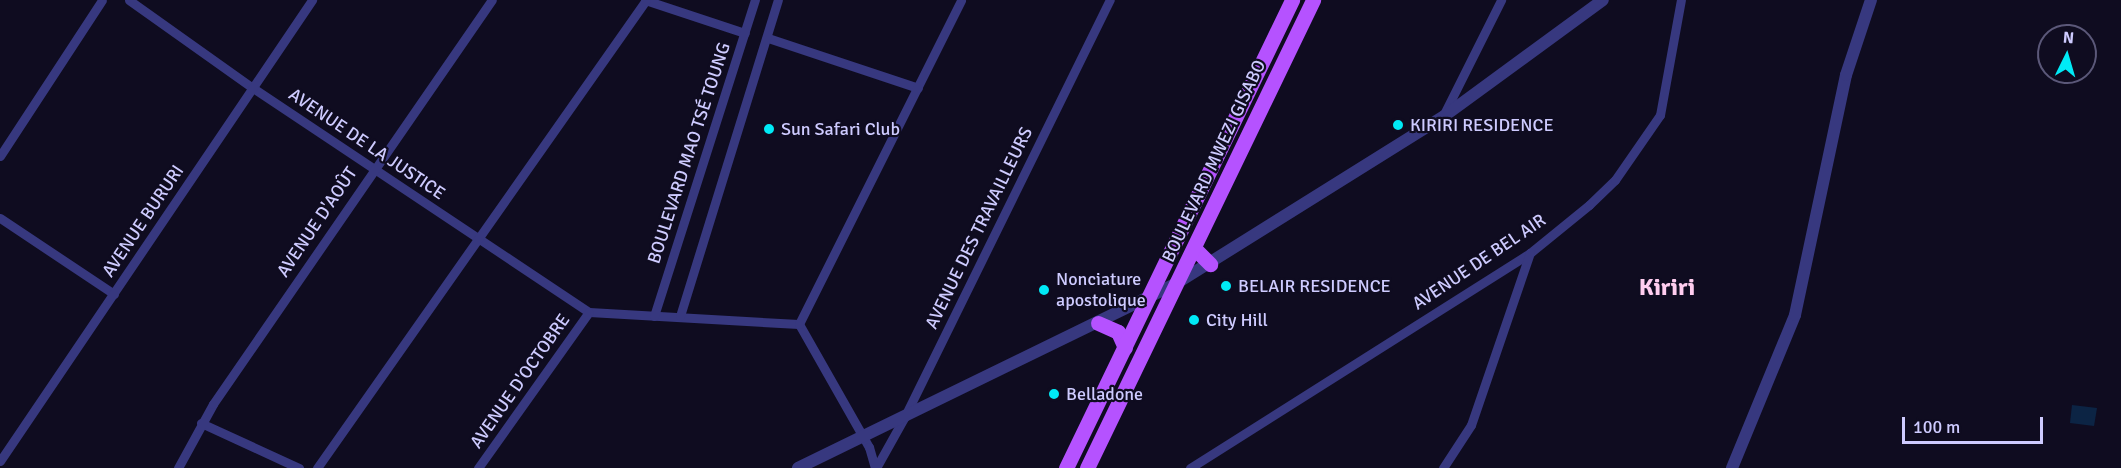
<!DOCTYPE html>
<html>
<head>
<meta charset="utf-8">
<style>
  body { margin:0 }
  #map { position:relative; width:2121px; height:468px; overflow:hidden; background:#0f0c20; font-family:Signika,sans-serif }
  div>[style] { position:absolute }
  .water>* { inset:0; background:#0c2444 }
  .minor>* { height:9px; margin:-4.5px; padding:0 4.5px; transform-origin:4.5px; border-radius:4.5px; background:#37387f }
  .tertiary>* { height:12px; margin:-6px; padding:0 6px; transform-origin:6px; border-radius:6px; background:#37387f }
  .primary>* { height:15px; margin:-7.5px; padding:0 7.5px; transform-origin:7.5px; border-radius:7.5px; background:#b552ff }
  .dots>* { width:16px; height:16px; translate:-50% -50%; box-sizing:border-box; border:3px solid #0f0c20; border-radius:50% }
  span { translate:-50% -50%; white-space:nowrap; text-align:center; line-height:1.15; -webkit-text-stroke:4.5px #0f0c20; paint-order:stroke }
  .poi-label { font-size:18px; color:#cecbff }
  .left { translate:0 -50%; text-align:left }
  .street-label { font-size:18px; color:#cecbff }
  .district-label { font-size:24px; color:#ffcdef; font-weight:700 }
  .north { position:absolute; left:2037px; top:24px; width:60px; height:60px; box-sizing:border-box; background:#0f0c20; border:2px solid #5b5879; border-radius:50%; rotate:5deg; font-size:16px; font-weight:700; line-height:24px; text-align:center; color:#cecbff }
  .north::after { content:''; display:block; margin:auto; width:21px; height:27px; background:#00eaf6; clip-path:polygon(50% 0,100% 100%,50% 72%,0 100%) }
  .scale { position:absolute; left:1902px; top:417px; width:141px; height:27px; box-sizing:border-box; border:3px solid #cecbff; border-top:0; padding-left:8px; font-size:18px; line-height:21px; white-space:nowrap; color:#cecbff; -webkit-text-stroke:4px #0f0c20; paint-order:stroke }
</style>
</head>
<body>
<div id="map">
  <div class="water">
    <i style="clip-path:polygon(2072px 405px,2097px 408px,2094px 426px,2070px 423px)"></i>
  </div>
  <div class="minor">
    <i style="left:129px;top:0;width:152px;rotate:35.4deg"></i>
    <i style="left:253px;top:88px;width:404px;rotate:33.7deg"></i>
    <i style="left:645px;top:0;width:105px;rotate:18.3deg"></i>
    <i style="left:768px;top:38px;width:158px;rotate:18.4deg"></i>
    <i style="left:1443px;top:116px;width:130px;rotate:-63.4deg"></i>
    <i style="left:0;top:156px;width:186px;rotate:-56.8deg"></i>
    <i style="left:0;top:218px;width:137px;rotate:33.7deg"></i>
    <i style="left:589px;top:312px;width:210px;rotate:3.3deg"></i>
    <i style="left:799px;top:324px;width:142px;rotate:60.4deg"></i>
    <i style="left:869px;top:447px;width:22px;rotate:74deg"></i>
    <i style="left:654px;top:316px;width:332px;rotate:-72.3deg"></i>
    <i style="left:680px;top:316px;width:331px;rotate:-72.8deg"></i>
    <i style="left:799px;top:324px;width:362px;rotate:-63.4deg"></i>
    <i style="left:201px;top:423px;width:108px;rotate:24.7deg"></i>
    <i style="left:0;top:461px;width:557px;rotate:-55.91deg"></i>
    <i style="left:178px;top:468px;width:73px;rotate:-61.3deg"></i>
    <i style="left:213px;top:404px;width:491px;rotate:-55.4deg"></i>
    <i style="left:317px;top:468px;width:572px;rotate:-54.89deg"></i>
    <i style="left:478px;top:468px;width:191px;rotate:-54.6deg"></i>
    <i style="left:876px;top:468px;width:57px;rotate:-60.8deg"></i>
    <i style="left:904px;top:418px;width:466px;rotate:-63.8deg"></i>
    <i style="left:1190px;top:468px;width:402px;rotate:-32.3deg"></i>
    <i style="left:1530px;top:253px;width:76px;rotate:-39.1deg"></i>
    <i style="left:1589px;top:205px;width:36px;rotate:-44deg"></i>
    <i style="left:1615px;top:180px;width:79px;rotate:-55.3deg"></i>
    <i style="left:1660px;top:115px;width:117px;rotate:-79.7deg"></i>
    <i style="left:1443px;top:468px;width:51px;rotate:-56.9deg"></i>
    <i style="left:1471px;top:425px;width:182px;rotate:-71.1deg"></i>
  </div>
  <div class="tertiary">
    <i style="left:798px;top:468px;width:422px;rotate:-26deg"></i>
    <i style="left:1177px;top:283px;width:314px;rotate:-32deg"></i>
    <i style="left:1443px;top:117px;width:198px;rotate:-36.2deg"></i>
    <i style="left:1732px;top:468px;width:165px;rotate:-67.6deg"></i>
    <i style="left:1795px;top:315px;width:245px;rotate:-78deg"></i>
    <i style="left:1846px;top:75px;width:79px;rotate:-71.6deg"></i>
  </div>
  <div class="primary">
    <i style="left:1194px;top:248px;width:23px;rotate:45deg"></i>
    <i style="left:1098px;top:323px;width:22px;rotate:24deg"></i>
    <i style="left:1118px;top:332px;width:17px;rotate:66deg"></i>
    <i style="left:1066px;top:468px;width:520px;rotate:-64.22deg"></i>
    <i style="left:1087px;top:468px;width:520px;rotate:-64.22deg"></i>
  </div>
  <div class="dots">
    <i style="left:1398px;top:125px;background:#00eaf6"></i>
    <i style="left:769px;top:129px;background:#00eaf6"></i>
    <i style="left:1226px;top:286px;background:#00eaf6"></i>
    <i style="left:1044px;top:290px;background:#00eaf6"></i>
    <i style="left:1194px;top:320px;background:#00eaf6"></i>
    <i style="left:1054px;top:394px;background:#00eaf6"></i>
  </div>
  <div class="poi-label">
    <span class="left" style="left:1410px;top:125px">KIRIRI RESIDENCE</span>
    <span class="left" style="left:781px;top:129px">Sun Safari Club</span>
    <span class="left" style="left:1056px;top:290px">Nonciature<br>apostolique</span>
    <span class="left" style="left:1238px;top:286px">BELAIR RESIDENCE</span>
    <span class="left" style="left:1206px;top:320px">City Hill</span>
    <span class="left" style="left:1066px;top:394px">Belladone</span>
  </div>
  <div class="street-label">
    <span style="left:367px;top:144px;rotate:34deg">AVENUE DE LA JUSTICE</span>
    <span style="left:689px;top:153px;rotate:-72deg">BOULEVARD MAO TSÉ TOUNG</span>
    <span style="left:1214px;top:161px;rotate:-65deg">BOULEVARD MWEZI GISABO</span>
    <span style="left:143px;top:221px;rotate:-56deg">AVENUE BURURI</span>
    <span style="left:317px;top:222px;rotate:-56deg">AVENUE D'AOÛT</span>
    <span style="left:979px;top:228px;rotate:-64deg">AVENUE DES TRAVAILLEURS</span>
    <span style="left:1479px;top:262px;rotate:-34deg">AVENUE DE BEL AIR</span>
    <span style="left:520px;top:381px;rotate:-55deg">AVENUE D'OCTOBRE</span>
  </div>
  <div class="district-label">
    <span style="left:1667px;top:288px">Kiriri</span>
  </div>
  <div class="north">N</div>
  <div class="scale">100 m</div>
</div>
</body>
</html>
